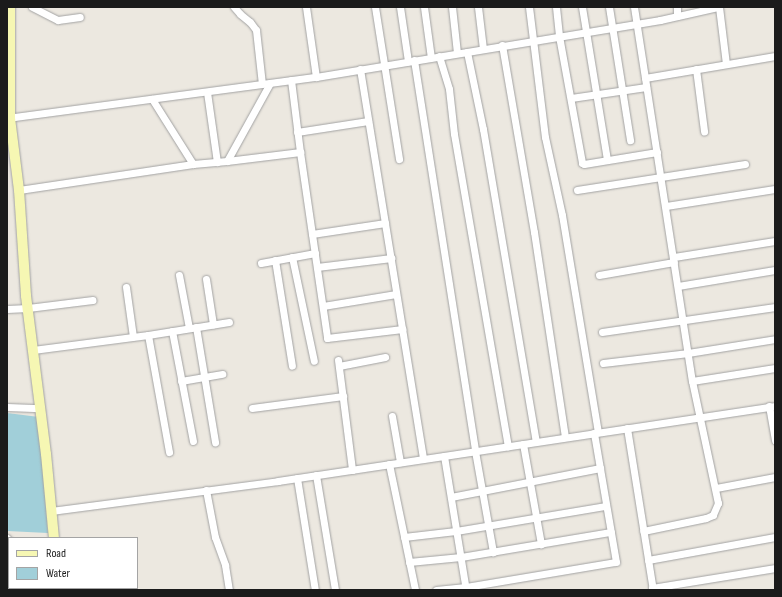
<!DOCTYPE html>
<html>
<head>
<meta charset="utf-8">
<style>
  body { margin:0 }
  #map { position:relative; width:782px; height:597px; overflow:hidden; background:#ece8e0; font-family:"Sofia Sans Condensed",sans-serif }
  div>[style] { position:absolute }
  .water>* { inset:0; background:#a1cfd9 }
  .roads { filter:drop-shadow(0 0 1px #a2a2a2) drop-shadow(0 0 1px #a2a2a2) }
  .street>* { height:7px; margin:-3.5px; padding:0 3.5px; transform-origin:3.5px; border-radius:3.5px; background:#fff }
  .secondary>* { height:10px; margin:-5px; padding:0 5px; transform-origin:5px; border-radius:5px; background:#f6f7b3 }
  span { translate:-50% -50%; white-space:nowrap; text-align:center; line-height:1.15; -webkit-text-stroke:3.5px #fff; paint-order:stroke }
  .frame { position:absolute; inset:0; border:8px solid #1b1b1b; pointer-events:none }
  .legend { position:absolute; left:8px; top:537px; width:130px; height:52px; box-sizing:border-box; background:#fff; border:1px solid #a4a4a4; margin:0; padding:5px 7px; list-style:none; font-size:12px; color:#1b1b1b }
  .legend li { display:flex; align-items:center; gap:8px; height:20px }
  .legend b { width:20px; border:1px solid #a4a4a4 }
</style>
</head>
<body>
<div id="map">
  <div class="water">
    <i style="clip-path:polygon(7px 413px,39px 417px,48px 533px,7px 531px)"></i>
  </div>
  <div class="roads">
    <div class="street">
      <i style="left:32px;top:7px;width:29px;rotate:27deg"></i>
      <i style="left:58px;top:20px;width:22px;rotate:-8deg"></i>
      <i style="left:234px;top:7px;width:9px;rotate:49deg"></i>
      <i style="left:240px;top:14px;width:13px;rotate:39deg"></i>
      <i style="left:250px;top:22px;width:10px;rotate:53deg"></i>
      <i style="left:256px;top:30px;width:54px;rotate:83.7deg"></i>
      <i style="left:306px;top:7px;width:71px;rotate:81.9deg"></i>
      <i style="left:375px;top:7px;width:154px;rotate:81deg"></i>
      <i style="left:400px;top:7px;width:55px;rotate:81.6deg"></i>
      <i style="left:424px;top:7px;width:51px;rotate:82.2deg"></i>
      <i style="left:452px;top:7px;width:46px;rotate:83.8deg"></i>
      <i style="left:478px;top:7px;width:42px;rotate:83.2deg"></i>
      <i style="left:529px;top:7px;width:131px;rotate:83deg"></i>
      <i style="left:545px;top:137px;width:80px;rotate:77.7deg"></i>
      <i style="left:562px;top:215px;width:220px;rotate:80.6deg"></i>
      <i style="left:556px;top:7px;width:29px;rotate:84deg"></i>
      <i style="left:559px;top:36px;width:129px;rotate:79.7deg"></i>
      <i style="left:582px;top:163px;width:2px;rotate:27deg"></i>
      <i style="left:584px;top:164px;width:74px;rotate:-9.3deg"></i>
      <i style="left:582px;top:7px;width:155px;rotate:80.7deg"></i>
      <i style="left:609px;top:7px;width:135px;rotate:81deg"></i>
      <i style="left:634px;top:7px;width:378px;rotate:81.2deg"></i>
      <i style="left:692px;top:381px;width:125px;rotate:78deg"></i>
      <i style="left:718px;top:503px;width:13px;rotate:113deg"></i>
      <i style="left:713px;top:515px;width:8px;rotate:157deg"></i>
      <i style="left:706px;top:518px;width:64px;rotate:168.3deg"></i>
      <i style="left:677px;top:7px;width:9px;rotate:90deg"></i>
      <i style="left:719px;top:7px;width:57px;rotate:83deg"></i>
      <i style="left:502px;top:45px;width:190px;rotate:80.3deg"></i>
      <i style="left:534px;top:232px;width:207px;rotate:81.4deg"></i>
      <i style="left:467px;top:52px;width:79px;rotate:78.3deg"></i>
      <i style="left:483px;top:129px;width:317px;rotate:80.4deg"></i>
      <i style="left:439px;top:56px;width:34px;rotate:73deg"></i>
      <i style="left:449px;top:89px;width:45px;rotate:83.7deg"></i>
      <i style="left:454px;top:134px;width:317px;rotate:80.2deg"></i>
      <i style="left:414px;top:60px;width:396px;rotate:81.1deg"></i>
      <i style="left:475px;top:451px;width:103px;rotate:79.9deg"></i>
      <i style="left:360px;top:69px;width:395px;rotate:80.8deg"></i>
      <i style="left:696px;top:69px;width:63px;rotate:82.6deg"></i>
      <i style="left:645px;top:78px;width:132px;rotate:-9.6deg"></i>
      <i style="left:291px;top:80px;width:73px;rotate:82.9deg"></i>
      <i style="left:300px;top:152px;width:188px;rotate:81.7deg"></i>
      <i style="left:327px;top:338px;width:76px;rotate:-6.8deg"></i>
      <i style="left:207px;top:92px;width:71px;rotate:81.9deg"></i>
      <i style="left:571px;top:98px;width:76px;rotate:-8.3deg"></i>
      <i style="left:152px;top:99px;width:77px;rotate:57.8deg"></i>
      <i style="left:7px;top:118px;width:312px;rotate:-7.6deg"></i>
      <i style="left:316px;top:77px;width:349px;rotate:-9.4deg"></i>
      <i style="left:660px;top:20px;width:59px;rotate:-12.6deg"></i>
      <i style="left:297px;top:132px;width:72px;rotate:-8.8deg"></i>
      <i style="left:227px;top:161px;width:89px;rotate:-61.1deg"></i>
      <i style="left:19px;top:190px;width:176px;rotate:-8.5deg"></i>
      <i style="left:193px;top:164px;width:34px;rotate:-5deg"></i>
      <i style="left:227px;top:161px;width:74px;rotate:-7deg"></i>
      <i style="left:577px;top:190px;width:170px;rotate:-8.8deg"></i>
      <i style="left:666px;top:206px;width:110px;rotate:-8.9deg"></i>
      <i style="left:312px;top:234px;width:74px;rotate:-8.6deg"></i>
      <i style="left:292px;top:257px;width:106px;rotate:78.1deg"></i>
      <i style="left:674px;top:257px;width:102px;rotate:-9deg"></i>
      <i style="left:275px;top:260px;width:107px;rotate:80.9deg"></i>
      <i style="left:261px;top:263px;width:55px;rotate:-10.5deg"></i>
      <i style="left:317px;top:267px;width:75px;rotate:-6.9deg"></i>
      <i style="left:179px;top:275px;width:54px;rotate:79.3deg"></i>
      <i style="left:599px;top:275px;width:76px;rotate:-9.8deg"></i>
      <i style="left:206px;top:279px;width:46px;rotate:81.2deg"></i>
      <i style="left:678px;top:286px;width:98px;rotate:-9.4deg"></i>
      <i style="left:126px;top:287px;width:50px;rotate:82deg"></i>
      <i style="left:323px;top:306px;width:74px;rotate:-9.3deg"></i>
      <i style="left:7px;top:309px;width:21px;rotate:-3deg"></i>
      <i style="left:28px;top:308px;width:65px;rotate:-7deg"></i>
      <i style="left:196px;top:327px;width:117px;rotate:80.6deg"></i>
      <i style="left:172px;top:331px;width:112px;rotate:79.2deg"></i>
      <i style="left:602px;top:332px;width:175px;rotate:-8.2deg"></i>
      <i style="left:148px;top:335px;width:119px;rotate:79.8deg"></i>
      <i style="left:33px;top:350px;width:116px;rotate:-7.4deg"></i>
      <i style="left:148px;top:335px;width:82px;rotate:-9.1deg"></i>
      <i style="left:338px;top:360px;width:111px;rotate:82.7deg"></i>
      <i style="left:603px;top:363px;width:86px;rotate:-6.7deg"></i>
      <i style="left:688px;top:353px;width:88px;rotate:-9.1deg"></i>
      <i style="left:339px;top:366px;width:47px;rotate:-11.1deg"></i>
      <i style="left:181px;top:381px;width:42px;rotate:-9.7deg"></i>
      <i style="left:692px;top:381px;width:84px;rotate:-8.9deg"></i>
      <i style="left:769px;top:406px;width:35px;rotate:80deg"></i>
      <i style="left:7px;top:407px;width:33px;rotate:2deg"></i>
      <i style="left:252px;top:408px;width:92px;rotate:-7.5deg"></i>
      <i style="left:392px;top:416px;width:47px;rotate:80.1deg"></i>
      <i style="left:627px;top:428px;width:164px;rotate:80.9deg"></i>
      <i style="left:523px;top:444px;width:102px;rotate:79.8deg"></i>
      <i style="left:444px;top:456px;width:136px;rotate:80.7deg"></i>
      <i style="left:389px;top:464px;width:129px;rotate:78.3deg"></i>
      <i style="left:316px;top:475px;width:117px;rotate:80.6deg"></i>
      <i style="left:297px;top:478px;width:113px;rotate:80.9deg"></i>
      <i style="left:716px;top:488px;width:60px;rotate:-10.6deg"></i>
      <i style="left:206px;top:490px;width:48px;rotate:79.2deg"></i>
      <i style="left:215px;top:537px;width:30px;rotate:70deg"></i>
      <i style="left:225px;top:565px;width:25px;rotate:81deg"></i>
      <i style="left:451px;top:497px;width:152px;rotate:-11deg"></i>
      <i style="left:51px;top:511px;width:229px;rotate:-7.5deg"></i>
      <i style="left:278px;top:481px;width:503px;rotate:-8.58deg"></i>
      <i style="left:404px;top:537px;width:52px;rotate:-6.6deg"></i>
      <i style="left:456px;top:531px;width:152px;rotate:-9.5deg"></i>
      <i style="left:7px;top:538px;width:3px;rotate:45deg"></i>
      <i style="left:648px;top:560px;width:129px;rotate:-10.3deg"></i>
      <i style="left:409px;top:562px;width:52px;rotate:-5.5deg"></i>
      <i style="left:461px;top:557px;width:152px;rotate:-9.5deg"></i>
      <i style="left:7px;top:569px;width:2px;rotate:-27deg"></i>
      <i style="left:652px;top:588px;width:125px;rotate:-9.2deg"></i>
      <i style="left:436px;top:590px;width:30px;rotate:-6deg"></i>
      <i style="left:466px;top:587px;width:152px;rotate:-9.5deg"></i>
      <i style="left:616px;top:562px;width:131px;rotate:-99.7deg"></i>
    </div>
    <div class="secondary">
      <i style="left:10px;top:7px;width:111px;rotate:90deg"></i>
      <i style="left:10px;top:118px;width:73px;rotate:82.9deg"></i>
      <i style="left:19px;top:190px;width:106px;rotate:86.2deg"></i>
      <i style="left:26px;top:296px;width:159px;rotate:82.8deg"></i>
      <i style="left:46px;top:454px;width:84px;rotate:84.6deg"></i>
      <i style="left:54px;top:590px;width:2px;rotate:-90deg"></i>
    </div>
  </div>
  <div class="frame"></div>
  <ul class="legend">
  <li><b style="height:5px;background:#f6f7b3"></b>Road</li>
  <li><b style="height:11px;background:#a1cfd9"></b>Water</li>
  </ul>
</div>
</body>
</html>
